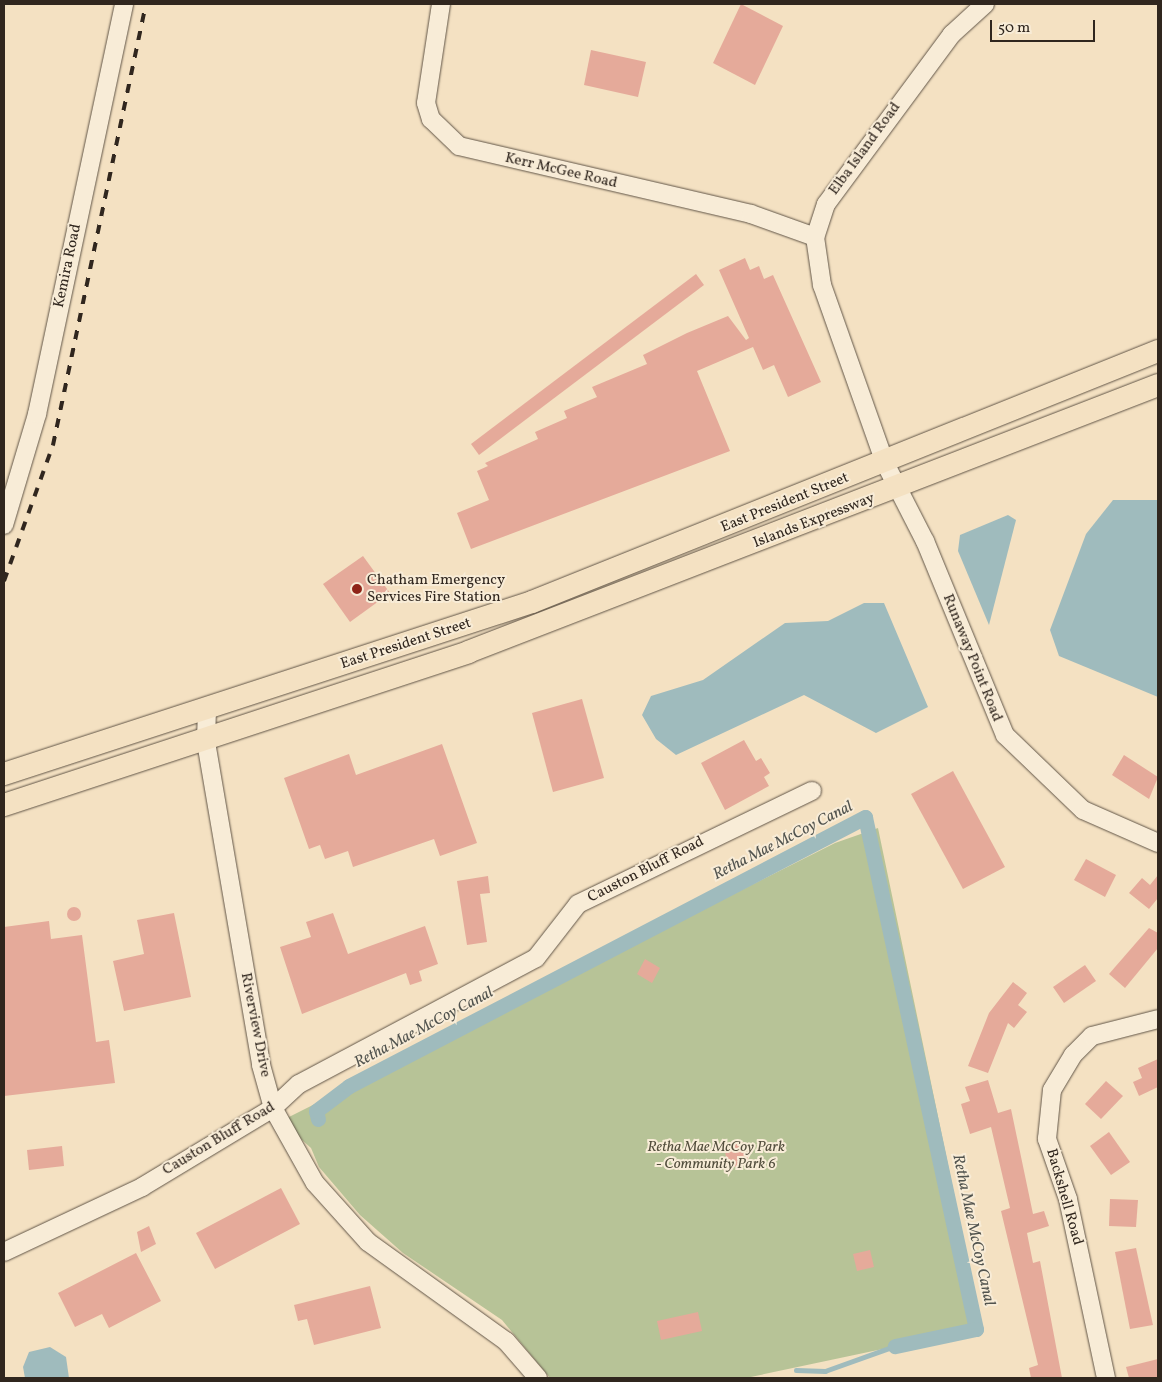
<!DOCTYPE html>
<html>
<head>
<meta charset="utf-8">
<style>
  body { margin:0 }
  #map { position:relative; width:1162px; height:1382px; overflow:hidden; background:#f4e1c2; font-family:Vollkorn,serif }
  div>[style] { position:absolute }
  .green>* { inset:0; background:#b7c397 }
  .water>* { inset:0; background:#9fbbbd }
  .stream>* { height:4.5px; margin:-2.25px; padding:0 2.25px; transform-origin:2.25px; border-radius:2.25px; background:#9fbbbd }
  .canal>* { height:15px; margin:-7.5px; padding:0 7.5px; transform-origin:7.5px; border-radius:7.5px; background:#9fbbbd }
  .building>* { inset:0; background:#e5aa9a }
  .round { border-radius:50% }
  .roads { filter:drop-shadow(0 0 1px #615547) drop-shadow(0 0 1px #615547) }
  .minor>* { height:18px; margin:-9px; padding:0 9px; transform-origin:9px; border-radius:9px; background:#f8ecd7 }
  .major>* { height:22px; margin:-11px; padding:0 11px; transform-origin:11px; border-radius:11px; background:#f4e1c2 }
  .rail>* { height:4px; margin-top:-2px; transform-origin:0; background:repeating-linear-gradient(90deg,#30261e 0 9px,transparent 0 18px) }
  .dots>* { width:14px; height:14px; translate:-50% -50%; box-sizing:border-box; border:2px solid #f8ecd7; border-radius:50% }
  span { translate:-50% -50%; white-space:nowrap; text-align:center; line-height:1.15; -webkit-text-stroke:4px #f8ecd7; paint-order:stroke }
  .street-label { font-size:15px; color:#30261e }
  .poi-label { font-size:15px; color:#30261e }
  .left { translate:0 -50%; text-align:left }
  .park-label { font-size:15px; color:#524d3c; font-style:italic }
  .water-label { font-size:16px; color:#51534e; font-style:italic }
  .frame { position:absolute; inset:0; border:5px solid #30261e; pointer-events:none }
  .scale { position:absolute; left:990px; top:20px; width:105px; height:22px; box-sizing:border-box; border:2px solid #30261e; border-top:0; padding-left:6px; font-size:15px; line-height:18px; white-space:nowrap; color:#30261e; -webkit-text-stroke:4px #f8ecd7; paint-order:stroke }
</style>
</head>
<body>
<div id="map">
  <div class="green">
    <i style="clip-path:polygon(878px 828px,982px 1328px,746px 1378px,550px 1378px,502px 1320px,403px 1253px,360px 1215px,319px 1167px,311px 1148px,281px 1121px,835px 843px)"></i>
  </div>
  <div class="water">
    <i style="clip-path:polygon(1113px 500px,1158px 500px,1158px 697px,1059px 656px,1050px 630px,1086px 534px)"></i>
    <i style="clip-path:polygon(1008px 515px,1016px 520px,989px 625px,958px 551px,960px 535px)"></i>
    <i style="clip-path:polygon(864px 603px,884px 603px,928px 707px,876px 733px,804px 695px,676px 755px,656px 739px,642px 715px,651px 696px,703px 680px,785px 623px,828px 621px)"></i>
    <i style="clip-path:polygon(50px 1347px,66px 1357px,69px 1378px,25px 1378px,23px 1367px,29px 1352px)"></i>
  </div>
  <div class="stream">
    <i style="left:796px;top:1370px;width:29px;rotate:2deg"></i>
    <i style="left:825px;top:1371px;width:74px;rotate:-19.7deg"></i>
  </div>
  <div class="canal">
    <i style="left:318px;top:1119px;width:8px;rotate:-104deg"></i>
    <i style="left:316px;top:1111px;width:41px;rotate:-37.1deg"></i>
    <i style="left:349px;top:1086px;width:582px;rotate:-27.53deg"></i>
    <i style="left:865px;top:817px;width:524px;rotate:77.77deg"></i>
    <i style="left:976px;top:1329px;width:83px;rotate:168.1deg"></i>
  </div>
  <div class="building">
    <i style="clip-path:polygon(741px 4px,783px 26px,755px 85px,713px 63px)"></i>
    <i style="clip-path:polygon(591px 50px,646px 62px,638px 97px,584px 85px)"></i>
    <i style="clip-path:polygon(745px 258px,750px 270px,759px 266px,764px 279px,773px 275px,821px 382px,788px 397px,774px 365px,763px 370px,753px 347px,697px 371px,730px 451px,471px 549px,457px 513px,489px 500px,477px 471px,488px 466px,485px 463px,538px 439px,535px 432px,567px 418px,564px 411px,597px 397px,592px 387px,647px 364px,643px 355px,687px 333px,728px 316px,746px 340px,749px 338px,719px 270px)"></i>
    <i style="clip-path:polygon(696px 274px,704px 285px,479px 455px,471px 444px)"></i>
    <i style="clip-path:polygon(363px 556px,390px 593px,350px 622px,323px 584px)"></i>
    <i style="clip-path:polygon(582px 699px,604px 778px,553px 792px,532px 713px)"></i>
    <i style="clip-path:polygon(744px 740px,756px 761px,761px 758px,770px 773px,764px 777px,769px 786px,725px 810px,701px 763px)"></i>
    <i style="clip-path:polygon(442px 744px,477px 843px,440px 856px,434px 839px,353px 867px,348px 851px,325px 859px,320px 845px,309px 849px,284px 778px,349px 754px,356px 775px)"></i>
    <i style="clip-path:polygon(1124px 755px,1158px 777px,1149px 799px,1112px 775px)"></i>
    <i style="clip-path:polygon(953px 771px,1005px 867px,963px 889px,911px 794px)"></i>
    <i style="clip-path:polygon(1086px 859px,1116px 875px,1105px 897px,1074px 880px)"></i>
    <i style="clip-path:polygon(1158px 875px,1158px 898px,1149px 909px,1129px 893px,1142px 878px,1150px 885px)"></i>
    <i style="clip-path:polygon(488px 876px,490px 893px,480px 894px,487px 942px,467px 945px,457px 881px)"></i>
    <i class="round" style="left:67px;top:907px;width:14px;height:14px"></i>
    <i style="clip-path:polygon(174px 913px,191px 997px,124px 1011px,113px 961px,144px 954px,137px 920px)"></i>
    <i style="clip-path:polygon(333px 913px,348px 954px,425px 926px,438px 964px,419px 971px,422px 981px,410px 985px,406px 973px,302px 1014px,280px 947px,311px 937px,306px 922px)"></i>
    <i style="clip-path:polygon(49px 921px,51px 939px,82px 935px,96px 1042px,109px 1040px,115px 1083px,4px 1096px,4px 927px)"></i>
    <i style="clip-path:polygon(1149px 928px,1158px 933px,1158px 948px,1125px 988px,1109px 974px)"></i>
    <i style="clip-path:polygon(645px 959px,660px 968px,652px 983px,637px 974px)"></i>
    <i style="clip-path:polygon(1085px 965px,1096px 981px,1064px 1003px,1053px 987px)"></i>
    <i style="clip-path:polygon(1013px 982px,1027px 993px,1018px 1005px,1027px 1012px,1014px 1028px,1008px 1023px,988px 1073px,968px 1066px,989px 1013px)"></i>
    <i style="clip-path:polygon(1158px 1059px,1158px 1087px,1139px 1096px,1133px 1082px,1142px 1078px,1138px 1068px)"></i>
    <i style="clip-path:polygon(988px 1080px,998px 1113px,1011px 1109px,1033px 1214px,1044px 1211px,1049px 1226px,1027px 1233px,1033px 1263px,1040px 1261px,1062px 1378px,1031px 1378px,1029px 1368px,1038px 1365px,1001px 1211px,1010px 1208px,991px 1127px,970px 1134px,961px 1104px,970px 1101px,965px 1087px)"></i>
    <i style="clip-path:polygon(1106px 1081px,1123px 1096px,1101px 1119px,1085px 1104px)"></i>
    <i style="clip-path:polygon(1109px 1132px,1130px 1162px,1111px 1175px,1090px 1146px)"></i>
    <i style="clip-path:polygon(745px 1142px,749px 1164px,728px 1168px,724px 1146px)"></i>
    <i style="clip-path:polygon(62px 1146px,64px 1166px,29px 1170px,27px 1150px)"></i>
    <i style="clip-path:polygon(281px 1188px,300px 1224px,215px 1269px,196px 1233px)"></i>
    <i style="clip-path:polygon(1110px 1199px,1138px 1200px,1136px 1227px,1109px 1226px)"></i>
    <i style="clip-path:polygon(149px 1226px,156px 1244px,141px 1252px,137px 1232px)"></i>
    <i style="clip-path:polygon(1136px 1248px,1153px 1325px,1130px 1329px,1115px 1252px)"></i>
    <i style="clip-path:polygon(870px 1250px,874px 1267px,857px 1271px,853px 1254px)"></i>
    <i style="clip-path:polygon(136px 1253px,161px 1301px,109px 1328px,102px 1314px,75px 1327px,58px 1293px)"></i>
    <i style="clip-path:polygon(370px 1286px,381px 1328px,314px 1345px,307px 1319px,298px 1321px,294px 1305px)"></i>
    <i style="clip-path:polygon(698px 1312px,702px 1331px,661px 1340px,657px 1321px)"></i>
    <i style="clip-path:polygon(1158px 1359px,1158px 1378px,1129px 1378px,1126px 1367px)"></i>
  </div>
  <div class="roads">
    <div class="minor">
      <i style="left:441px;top:4px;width:100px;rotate:98.6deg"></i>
      <i style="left:426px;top:103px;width:17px;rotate:73deg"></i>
      <i style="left:431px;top:119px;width:39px;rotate:44deg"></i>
      <i style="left:459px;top:146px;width:300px;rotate:13.1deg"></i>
      <i style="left:751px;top:214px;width:68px;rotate:19.8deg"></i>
      <i style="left:985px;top:4px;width:45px;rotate:137.7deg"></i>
      <i style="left:952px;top:34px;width:212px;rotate:126.5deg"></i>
      <i style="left:826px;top:204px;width:35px;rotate:108deg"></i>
      <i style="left:815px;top:237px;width:49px;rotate:81.7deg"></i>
      <i style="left:822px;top:285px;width:189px;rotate:70.5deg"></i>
      <i style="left:885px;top:463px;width:88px;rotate:62.9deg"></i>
      <i style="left:925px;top:541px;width:210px;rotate:67.6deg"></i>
      <i style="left:1005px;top:735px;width:108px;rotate:43.9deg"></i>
      <i style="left:1083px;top:810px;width:82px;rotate:23.7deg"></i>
      <i style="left:4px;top:525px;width:116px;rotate:-73.4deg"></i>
      <i style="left:37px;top:414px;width:419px;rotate:-78deg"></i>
      <i style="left:207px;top:710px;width:32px;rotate:92deg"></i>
      <i style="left:206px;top:742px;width:328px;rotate:80.3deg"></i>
      <i style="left:261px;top:1065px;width:45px;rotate:74.4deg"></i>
      <i style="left:273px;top:1108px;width:86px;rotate:60.8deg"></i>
      <i style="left:315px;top:1183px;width:79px;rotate:48.1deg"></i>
      <i style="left:368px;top:1242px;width:170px;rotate:35.7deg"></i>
      <i style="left:506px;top:1341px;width:49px;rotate:49.1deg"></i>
      <i style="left:4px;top:1252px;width:153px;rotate:-25.2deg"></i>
      <i style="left:142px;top:1187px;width:153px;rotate:-31.1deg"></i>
      <i style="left:273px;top:1108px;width:35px;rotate:-43deg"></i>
      <i style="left:299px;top:1084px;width:268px;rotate:-28deg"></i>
      <i style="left:536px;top:958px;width:68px;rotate:-52.1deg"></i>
      <i style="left:578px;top:904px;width:260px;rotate:-25.8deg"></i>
      <i style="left:1106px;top:1378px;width:183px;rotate:-102deg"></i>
      <i style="left:1068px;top:1199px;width:64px;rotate:-109.3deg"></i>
      <i style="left:1047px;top:1139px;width:49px;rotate:-84.2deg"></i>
      <i style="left:1052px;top:1090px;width:41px;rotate:-59deg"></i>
      <i style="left:1073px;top:1055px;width:27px;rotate:-45deg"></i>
      <i style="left:1092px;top:1036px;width:68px;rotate:-14.4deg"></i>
    </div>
    <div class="major">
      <i style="left:4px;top:774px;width:555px;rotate:-18.04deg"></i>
      <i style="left:532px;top:602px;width:674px;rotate:-21.85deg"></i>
      <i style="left:4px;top:805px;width:489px;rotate:-18.2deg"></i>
      <i style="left:468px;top:652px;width:740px;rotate:-21.15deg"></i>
    </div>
  </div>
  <div class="rail">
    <i style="left:4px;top:581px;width:145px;rotate:-70.2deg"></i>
    <i style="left:53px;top:445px;width:451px;rotate:-78.1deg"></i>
  </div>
  <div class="dots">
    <i style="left:357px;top:589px;background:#8f2418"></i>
  </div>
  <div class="street-label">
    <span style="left:865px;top:149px;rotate:-54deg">Elba Island Road</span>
    <span style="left:561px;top:171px;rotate:13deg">Kerr McGee Road</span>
    <span style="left:68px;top:266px;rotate:-78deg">Kemira Road</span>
    <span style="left:785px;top:503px;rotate:-22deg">East President Street</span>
    <span style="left:814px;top:521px;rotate:-21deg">Islands Expressway</span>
    <span style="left:406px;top:644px;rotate:-18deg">East President Street</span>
    <span style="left:972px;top:658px;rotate:68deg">Runaway Point Road</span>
    <span style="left:646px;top:870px;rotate:-27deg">Causton Bluff Road</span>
    <span style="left:255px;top:1025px;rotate:79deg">Riverview Drive</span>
    <span style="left:219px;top:1139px;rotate:-31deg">Causton Bluff Road</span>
    <span style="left:1064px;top:1197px;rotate:74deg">Backshell Road</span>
  </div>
  <div class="poi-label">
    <span class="left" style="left:367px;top:589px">Chatham Emergency<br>Services Fire Station</span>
  </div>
  <div class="park-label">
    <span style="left:716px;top:1156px">Retha Mae McCoy Park<br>- Community Park 6</span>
  </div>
  <div class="water-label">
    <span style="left:783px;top:841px;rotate:-27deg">Retha Mae McCoy Canal</span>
    <span style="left:424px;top:1028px;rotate:-28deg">Retha Mae McCoy Canal</span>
    <span style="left:973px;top:1230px;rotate:78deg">Retha Mae McCoy Canal</span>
  </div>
  <div class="frame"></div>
  <div class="scale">50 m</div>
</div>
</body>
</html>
